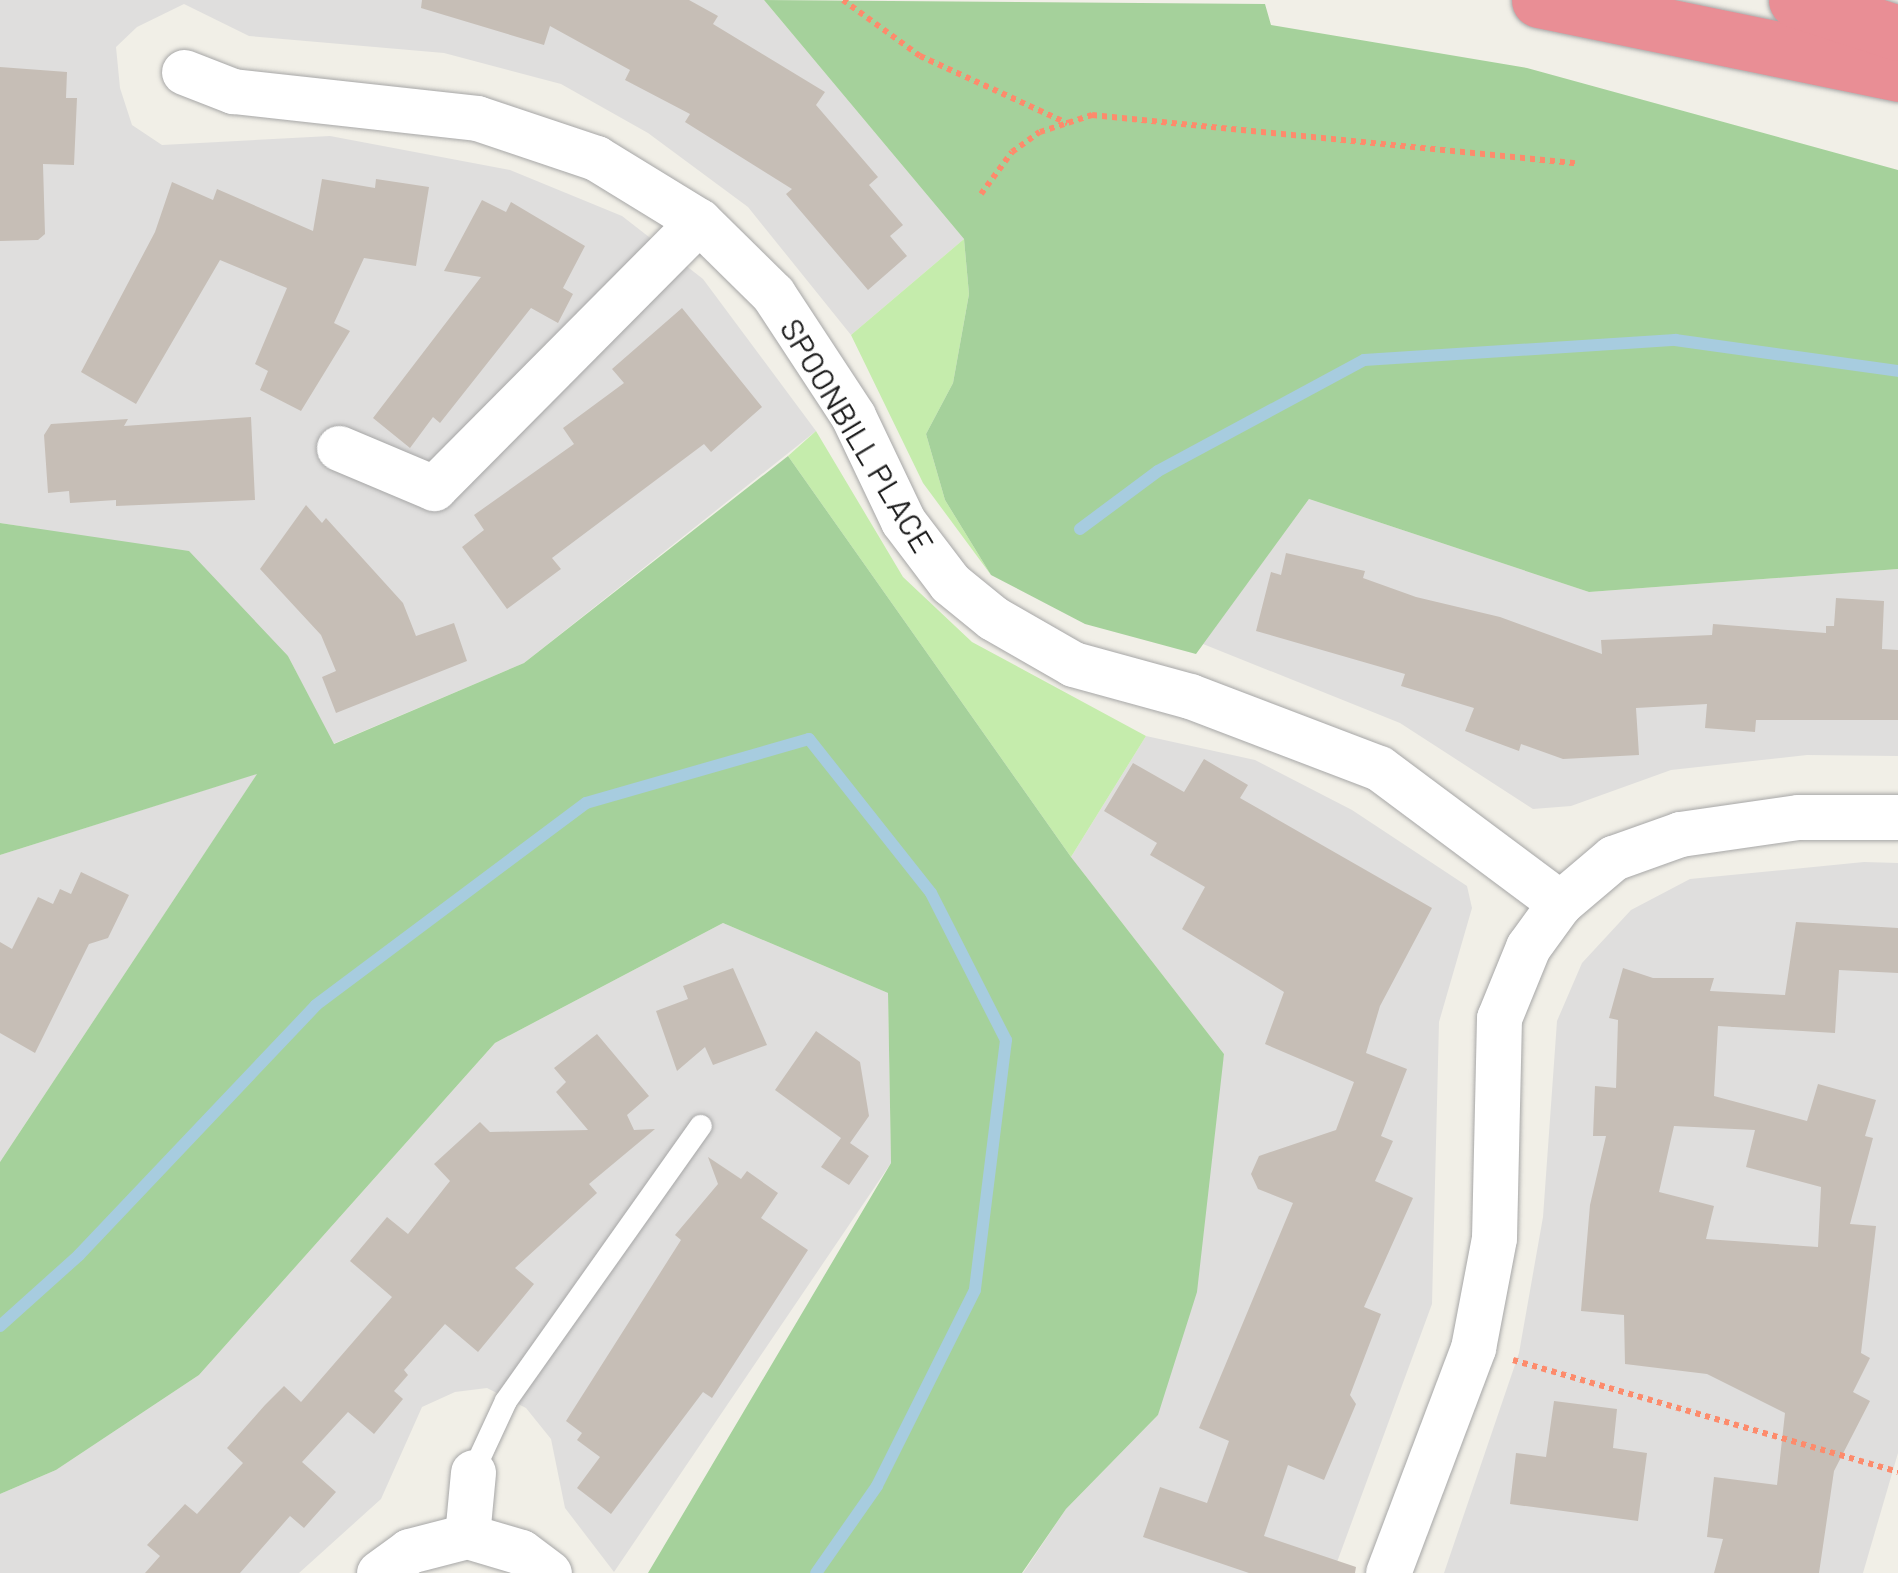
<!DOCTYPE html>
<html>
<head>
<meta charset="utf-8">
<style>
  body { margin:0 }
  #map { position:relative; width:1898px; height:1573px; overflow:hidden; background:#f1efe7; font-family:Barlow,sans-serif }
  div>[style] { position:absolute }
  .residential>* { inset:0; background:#dfdedd }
  .grass>* { inset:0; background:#c5ecac }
  .forest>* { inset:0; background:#a5d19b }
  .stream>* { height:12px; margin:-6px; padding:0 6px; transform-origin:6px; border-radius:6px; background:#a7ccdf }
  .building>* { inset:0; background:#c6beb6 }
  .path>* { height:6px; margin-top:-3px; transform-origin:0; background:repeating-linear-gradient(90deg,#fd8b6c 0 5px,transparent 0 10px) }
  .roads { filter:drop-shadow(0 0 2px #a7a7a7) drop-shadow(0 0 2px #a7a7a7) }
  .service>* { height:22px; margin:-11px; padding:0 11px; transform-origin:11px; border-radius:11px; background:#fff }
  .minor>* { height:45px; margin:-22.5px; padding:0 22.5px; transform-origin:22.5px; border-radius:22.5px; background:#fff }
  .motorway>* { height:55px; margin:-27.5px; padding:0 27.5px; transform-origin:27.5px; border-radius:27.5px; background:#e98e95 }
  span { translate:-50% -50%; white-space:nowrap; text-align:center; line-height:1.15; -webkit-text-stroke:8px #fff; paint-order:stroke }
  .street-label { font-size:32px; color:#202020 }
</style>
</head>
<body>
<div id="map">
  <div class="residential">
    <i style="clip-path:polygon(0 0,764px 0,964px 239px,851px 335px,748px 207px,648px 133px,561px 84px,444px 53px,249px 36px,184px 4px,137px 27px,116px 47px,120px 88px,132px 125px,162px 145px,330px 136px,510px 170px,622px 216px,703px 279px,816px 431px,524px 663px,333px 744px,288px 656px,33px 528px,0 523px)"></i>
    <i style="clip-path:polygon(1309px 499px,1589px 592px,1898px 569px,1898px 756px,1807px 755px,1671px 770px,1571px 806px,1533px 809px,1400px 723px,1203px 644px)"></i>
    <i style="clip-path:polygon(1146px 736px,1255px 760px,1352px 810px,1467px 886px,1472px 908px,1439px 1022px,1432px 1304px,1333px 1573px,1023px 1573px,1066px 1509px,1158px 1415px,1224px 1054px,1071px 857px)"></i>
    <i style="clip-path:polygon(258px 773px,0 1162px,0 855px)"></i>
    <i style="clip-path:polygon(1864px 862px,1898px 863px,1898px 1453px,1863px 1573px,1444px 1573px,1519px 1353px,1543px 1217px,1557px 1021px,1582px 963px,1631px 910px,1690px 879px)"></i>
    <i style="clip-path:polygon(723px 923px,888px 993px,891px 1163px,614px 1572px,565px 1508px,551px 1439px,526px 1408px,487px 1388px,455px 1392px,422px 1407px,381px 1499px,299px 1573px,0 1573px,0 1494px,56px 1470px,199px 1375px,495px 1043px)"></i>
  </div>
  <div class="grass">
    <i style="clip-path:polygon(964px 239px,969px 294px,953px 383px,926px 434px,945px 500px,991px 575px,923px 483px,851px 335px)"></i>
    <i style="clip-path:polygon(816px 431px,903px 577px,972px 642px,1146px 736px,1071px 857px,788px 456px)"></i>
  </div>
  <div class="forest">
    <i style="clip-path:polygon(764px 0,1265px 4px,1271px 25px,1527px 68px,1898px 170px,1898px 569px,1589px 592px,1309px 499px,1196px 654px,1085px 624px,991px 575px,945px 500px,926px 434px,953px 383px,969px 294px,964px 239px)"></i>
    <i style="clip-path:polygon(788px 456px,1071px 857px,1224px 1054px,1197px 1292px,1158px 1415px,1066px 1509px,1022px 1573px,648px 1573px,891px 1163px,888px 993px,723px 923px,495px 1043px,199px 1375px,56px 1470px,0 1494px,0 1162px,257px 774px,0 855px,0 523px,189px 551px,288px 656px,334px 744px,524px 663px)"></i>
  </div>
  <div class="stream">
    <i style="left:1080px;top:529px;width:97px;rotate:-36.6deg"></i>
    <i style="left:1158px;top:471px;width:234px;rotate:-28.3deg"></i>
    <i style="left:1364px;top:360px;width:312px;rotate:-3.7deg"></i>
    <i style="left:1675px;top:340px;width:225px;rotate:7.9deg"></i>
    <i style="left:0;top:1326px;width:106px;rotate:-41.9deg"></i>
    <i style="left:79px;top:1255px;width:344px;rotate:-46.5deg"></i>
    <i style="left:316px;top:1005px;width:337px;rotate:-36.8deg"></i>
    <i style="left:586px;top:803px;width:232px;rotate:-16deg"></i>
    <i style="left:809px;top:739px;width:196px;rotate:51.6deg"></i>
    <i style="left:931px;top:893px;width:165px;rotate:63deg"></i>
    <i style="left:1006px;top:1040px;width:252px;rotate:97.1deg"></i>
    <i style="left:975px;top:1290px;width:219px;rotate:116.6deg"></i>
    <i style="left:877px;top:1486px;width:106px;rotate:125deg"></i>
  </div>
  <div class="building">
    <i style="clip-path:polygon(422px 0,689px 0,718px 16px,713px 24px,825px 92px,816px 105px,878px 177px,869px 185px,903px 225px,890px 236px,907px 256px,868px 290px,786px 194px,792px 189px,685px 122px,690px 114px,625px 80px,630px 70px,550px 26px,544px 45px,421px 8px)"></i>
    <i style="clip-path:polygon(0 67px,67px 72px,66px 98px,77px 98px,74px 165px,43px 164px,45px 234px,38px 240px,0 241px)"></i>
    <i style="clip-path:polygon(322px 179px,375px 188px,376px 179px,429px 187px,416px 266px,364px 258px,334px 323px,350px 331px,301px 411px,260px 390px,268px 371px,255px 364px,287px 288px,220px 260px,136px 404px,81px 372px,155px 232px,172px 182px,213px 200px,217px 189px,313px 231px)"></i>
    <i style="clip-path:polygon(482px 200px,506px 212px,511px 202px,585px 246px,563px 288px,573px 294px,558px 323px,531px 308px,440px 423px,433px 417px,410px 448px,373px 418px,481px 277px,444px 271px)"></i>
    <i style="clip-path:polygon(682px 308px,762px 407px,711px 452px,704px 444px,552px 558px,561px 569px,507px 609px,462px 547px,484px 530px,474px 515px,574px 444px,563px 428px,624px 383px,612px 369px)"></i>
    <i style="clip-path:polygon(251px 417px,255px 500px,116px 506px,116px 500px,70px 503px,69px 491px,48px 493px,44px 435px,51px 424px,128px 419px,124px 426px)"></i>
    <i style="clip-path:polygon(306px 505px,322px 523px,326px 518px,403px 603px,416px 636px,454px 623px,467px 661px,336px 713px,322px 677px,336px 671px,321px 635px,260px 569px)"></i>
    <i style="clip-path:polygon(1286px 553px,1365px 571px,1363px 578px,1416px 597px,1500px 617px,1602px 654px,1601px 640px,1712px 635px,1713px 624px,1826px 633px,1826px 626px,1834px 626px,1836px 598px,1884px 601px,1882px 649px,1898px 650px,1898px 720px,1756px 720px,1755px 732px,1705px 728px,1707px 704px,1636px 708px,1639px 755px,1563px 759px,1521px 744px,1519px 751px,1465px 731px,1474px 708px,1401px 686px,1405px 674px,1256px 631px,1271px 572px,1281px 575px)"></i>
    <i style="clip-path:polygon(1204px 759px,1248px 785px,1240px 798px,1432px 908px,1380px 1006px,1366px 1053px,1407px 1069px,1381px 1136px,1393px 1141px,1375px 1181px,1413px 1198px,1364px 1307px,1381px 1314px,1350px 1395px,1356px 1404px,1324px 1480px,1288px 1465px,1264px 1536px,1356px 1567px,1355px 1573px,1249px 1573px,1143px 1537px,1160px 1487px,1207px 1503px,1229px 1441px,1199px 1428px,1293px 1203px,1258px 1189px,1251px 1174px,1259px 1156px,1336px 1130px,1354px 1082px,1265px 1044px,1284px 992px,1182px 929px,1205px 887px,1150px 855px,1157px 843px,1104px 811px,1133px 763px,1184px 792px)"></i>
    <i style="clip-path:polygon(81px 872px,129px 895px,108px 938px,89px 944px,35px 1053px,0 1033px,0 942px,12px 949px,38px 897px,53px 904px,60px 889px,71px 894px)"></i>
    <i style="clip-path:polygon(evenodd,1796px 922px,1898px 928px,1898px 973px,1839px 970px,1835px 1033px,1718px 1026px,1714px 1096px,1807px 1121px,1818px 1084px,1876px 1100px,1865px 1136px,1873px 1138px,1850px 1224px,1876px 1226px,1861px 1353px,1870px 1358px,1853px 1392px,1870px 1401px,1834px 1471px,1819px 1573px,1714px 1573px,1723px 1539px,1707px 1537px,1714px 1477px,1777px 1485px,1785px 1413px,1707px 1374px,1625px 1364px,1624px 1315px,1581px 1311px,1590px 1205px,1606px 1136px,1593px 1136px,1595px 1086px,1616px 1088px,1618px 1020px,1609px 1018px,1623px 968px,1653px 978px,1714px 978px,1710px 991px,1785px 995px,1796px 922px,1674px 1126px,1755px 1130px,1746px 1167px,1821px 1187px,1818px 1247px,1706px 1239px,1714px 1206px,1659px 1192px,1674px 1126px)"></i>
    <i style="clip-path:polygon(733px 968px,767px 1045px,713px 1065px,705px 1047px,677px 1071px,656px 1011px,688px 999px,683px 986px)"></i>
    <i style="clip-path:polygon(816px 1031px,860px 1062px,869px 1116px,850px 1143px,869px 1156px,849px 1185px,821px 1167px,841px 1138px,775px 1090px)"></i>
    <i style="clip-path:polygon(597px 1034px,649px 1096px,627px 1115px,634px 1130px,655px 1129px,589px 1184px,597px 1193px,515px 1268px,534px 1284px,507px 1317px,478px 1352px,445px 1324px,404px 1370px,408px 1375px,394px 1391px,403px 1399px,374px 1434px,348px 1412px,302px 1462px,336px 1492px,304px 1528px,290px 1516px,240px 1573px,145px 1573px,160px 1556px,147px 1545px,185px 1504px,197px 1514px,243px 1463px,227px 1448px,265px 1405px,284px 1386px,301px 1402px,392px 1297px,350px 1261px,387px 1217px,408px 1234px,450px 1181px,434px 1164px,480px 1122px,490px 1132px,588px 1130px,556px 1092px,566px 1082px,554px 1068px)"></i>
    <i style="clip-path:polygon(708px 1157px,741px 1179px,747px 1171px,778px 1193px,761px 1218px,808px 1250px,712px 1398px,703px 1392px,611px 1514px,577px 1488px,600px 1457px,577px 1440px,582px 1433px,566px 1421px,681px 1240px,675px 1235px,718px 1184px)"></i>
    <i style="clip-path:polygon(1554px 1401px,1617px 1409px,1613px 1448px,1647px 1453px,1638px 1521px,1510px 1504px,1516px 1453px,1546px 1457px)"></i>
  </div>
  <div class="path">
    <i style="left:843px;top:0;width:95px;rotate:36deg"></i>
    <i style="left:920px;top:56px;width:162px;rotate:24.5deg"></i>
    <i style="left:981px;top:194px;width:52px;rotate:-53.6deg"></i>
    <i style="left:1012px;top:152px;width:34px;rotate:-36deg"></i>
    <i style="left:1040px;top:132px;width:55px;rotate:-18.1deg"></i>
    <i style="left:1092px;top:115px;width:486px;rotate:5.7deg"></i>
    <i style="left:1513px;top:1360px;width:401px;rotate:16.2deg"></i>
  </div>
  <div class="roads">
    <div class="service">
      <i style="left:473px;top:1472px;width:78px;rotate:-65.1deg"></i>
      <i style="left:506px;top:1401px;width:337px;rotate:-54.7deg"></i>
    </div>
    <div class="minor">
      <i style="left:184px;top:72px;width:53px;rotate:21.2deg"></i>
      <i style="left:233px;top:91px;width:245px;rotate:6.3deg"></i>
      <i style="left:477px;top:118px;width:126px;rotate:18.6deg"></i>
      <i style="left:596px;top:158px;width:121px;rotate:31.5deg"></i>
      <i style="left:699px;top:221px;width:104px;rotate:44.6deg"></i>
      <i style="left:773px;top:294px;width:146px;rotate:56.7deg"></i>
      <i style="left:853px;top:416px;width:116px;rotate:64.5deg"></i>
      <i style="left:903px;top:521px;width:78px;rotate:52.8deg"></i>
      <i style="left:950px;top:583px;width:55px;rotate:39.1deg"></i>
      <i style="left:993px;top:618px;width:92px;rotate:29.9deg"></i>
      <i style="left:1073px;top:664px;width:121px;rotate:15.3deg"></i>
      <i style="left:1190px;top:696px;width:202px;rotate:20.9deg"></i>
      <i style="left:1379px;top:768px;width:226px;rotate:36.7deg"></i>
      <i style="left:339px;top:448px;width:103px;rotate:22.8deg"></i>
      <i style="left:434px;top:488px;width:376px;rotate:-45.2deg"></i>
      <i style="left:467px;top:1536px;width:64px;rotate:-84.6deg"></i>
      <i style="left:379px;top:1573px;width:37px;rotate:-36deg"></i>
      <i style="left:409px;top:1551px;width:60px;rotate:-14.5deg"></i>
      <i style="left:467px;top:1536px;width:56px;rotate:16.5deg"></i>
      <i style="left:521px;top:1552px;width:35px;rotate:37deg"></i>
      <i style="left:1388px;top:1573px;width:241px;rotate:-69.3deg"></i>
      <i style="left:1473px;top:1348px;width:112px;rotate:-79.2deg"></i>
      <i style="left:1494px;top:1238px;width:220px;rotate:-88.7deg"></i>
      <i style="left:1499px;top:1018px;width:77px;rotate:-67.8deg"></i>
      <i style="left:1528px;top:947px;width:54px;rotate:-54deg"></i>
      <i style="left:1560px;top:903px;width:70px;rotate:-40.3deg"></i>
      <i style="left:1613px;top:858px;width:71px;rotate:-19.7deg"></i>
      <i style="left:1680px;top:834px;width:119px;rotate:-8.2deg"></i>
      <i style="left:1798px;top:817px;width:100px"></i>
    </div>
    <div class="motorway">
      <i style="left:1539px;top:0;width:367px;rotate:11.6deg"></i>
      <i style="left:1796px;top:0;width:107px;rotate:17.9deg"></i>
    </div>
  </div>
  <div class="street-label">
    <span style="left:858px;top:435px;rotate:59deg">SPOONBILL PLACE</span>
  </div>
</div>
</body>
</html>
